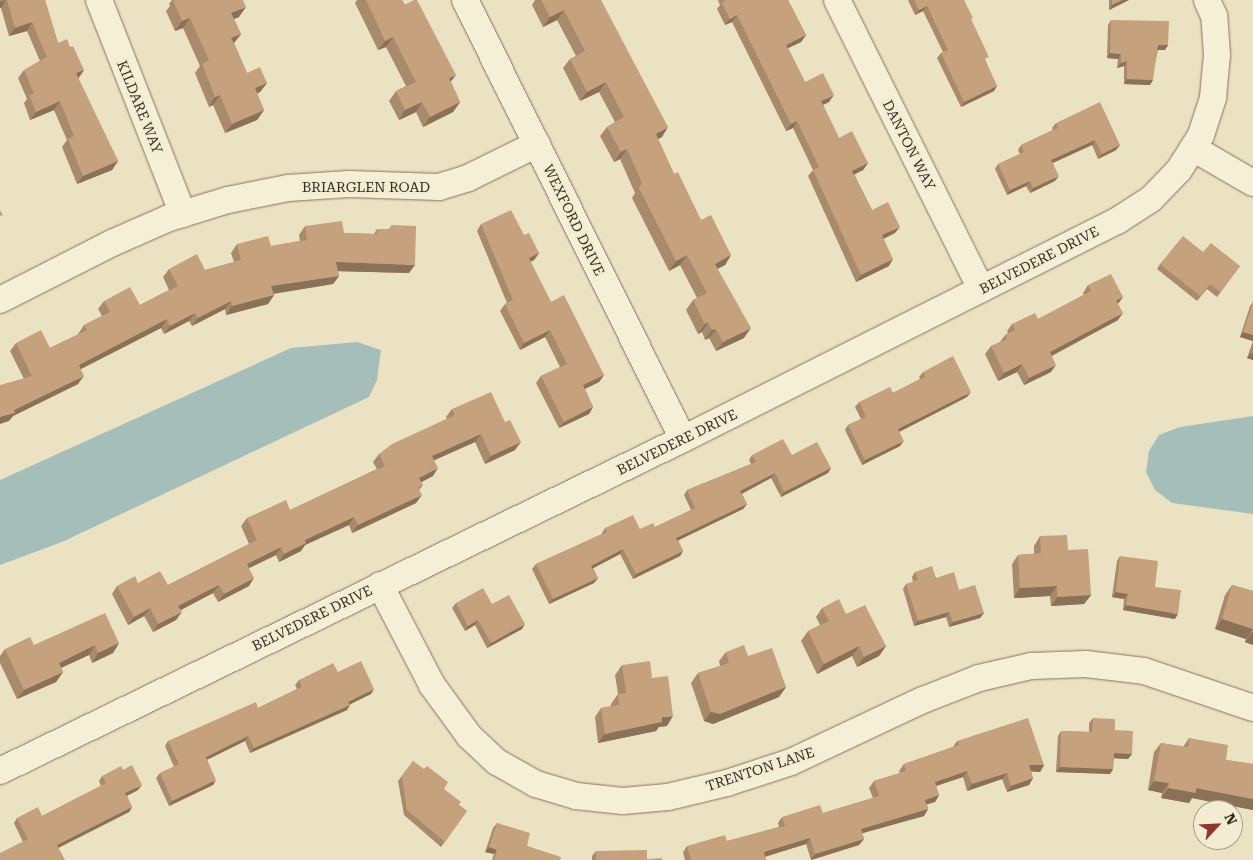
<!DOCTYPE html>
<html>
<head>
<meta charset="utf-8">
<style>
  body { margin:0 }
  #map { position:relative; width:1253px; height:860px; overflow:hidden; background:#ebe2c4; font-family:"Roboto Serif",serif }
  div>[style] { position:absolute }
  .water>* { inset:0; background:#a6beb9 }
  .roads { filter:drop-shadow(0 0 1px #84745c) drop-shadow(0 0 1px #84745c) }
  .minor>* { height:26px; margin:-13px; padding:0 13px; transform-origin:13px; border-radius:13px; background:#f6efd7 }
  .wall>* { inset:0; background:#aa8a6c }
  .shaded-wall>* { inset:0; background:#8b7158 }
  .building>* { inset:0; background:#c6a17d }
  span { translate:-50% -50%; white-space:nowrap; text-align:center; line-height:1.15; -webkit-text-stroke:5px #f3ecd3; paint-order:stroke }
  .street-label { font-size:14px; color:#352b1f }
  .north { position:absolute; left:1193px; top:800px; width:50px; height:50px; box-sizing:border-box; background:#f3ecd3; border:1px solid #a79f8b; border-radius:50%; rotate:65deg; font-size:14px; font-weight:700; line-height:20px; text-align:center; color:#352b1f }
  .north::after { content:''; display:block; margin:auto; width:18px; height:22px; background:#8e3730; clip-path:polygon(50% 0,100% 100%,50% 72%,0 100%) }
</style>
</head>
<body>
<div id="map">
  <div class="water">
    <i style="clip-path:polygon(357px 342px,381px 350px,377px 380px,369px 397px,62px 542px,0 565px,0 480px,291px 348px)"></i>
    <i style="clip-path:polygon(1253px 416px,1253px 514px,1172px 503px,1155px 490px,1146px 472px,1149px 451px,1159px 435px,1180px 427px)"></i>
  </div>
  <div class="roads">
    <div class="minor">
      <i style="left:99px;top:0;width:230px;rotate:68.6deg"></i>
      <i style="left:465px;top:0;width:490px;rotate:63.6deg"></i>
      <i style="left:837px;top:0;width:323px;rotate:63.5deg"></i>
      <i style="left:1193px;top:148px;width:69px;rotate:30.3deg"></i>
      <i style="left:0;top:300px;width:126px;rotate:-27deg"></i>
      <i style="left:112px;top:243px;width:62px;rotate:-23.7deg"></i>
      <i style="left:169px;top:218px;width:62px;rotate:-17deg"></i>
      <i style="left:228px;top:200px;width:61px;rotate:-11.3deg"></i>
      <i style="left:288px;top:188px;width:61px;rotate:-3.8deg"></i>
      <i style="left:349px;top:184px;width:90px;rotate:1.9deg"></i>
      <i style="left:439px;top:187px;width:30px;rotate:-17deg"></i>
      <i style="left:468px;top:178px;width:77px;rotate:-26.2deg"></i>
      <i style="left:380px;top:585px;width:113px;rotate:62.5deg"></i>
      <i style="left:432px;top:685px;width:63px;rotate:54deg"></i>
      <i style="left:469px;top:736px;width:38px;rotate:43deg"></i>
      <i style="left:497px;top:762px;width:45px;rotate:29.4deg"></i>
      <i style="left:536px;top:784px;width:42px;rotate:16.7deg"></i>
      <i style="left:576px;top:796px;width:47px;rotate:6.1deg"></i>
      <i style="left:623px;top:801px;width:45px;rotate:-5.1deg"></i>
      <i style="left:668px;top:797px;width:61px;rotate:-13.3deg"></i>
      <i style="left:727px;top:783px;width:67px;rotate:-18.2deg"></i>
      <i style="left:791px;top:762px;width:146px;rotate:-25.2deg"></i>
      <i style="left:923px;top:700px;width:60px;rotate:-21.4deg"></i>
      <i style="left:979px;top:678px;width:53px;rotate:-13deg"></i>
      <i style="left:1031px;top:666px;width:55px;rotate:-2.1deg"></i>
      <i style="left:1086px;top:664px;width:58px;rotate:6.9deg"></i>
      <i style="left:1144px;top:671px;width:115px;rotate:18.7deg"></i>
      <i style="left:0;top:771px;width:759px;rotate:-25.92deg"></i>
      <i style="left:683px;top:439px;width:486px;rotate:-26.7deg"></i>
      <i style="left:1117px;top:221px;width:40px;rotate:-32.9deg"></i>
      <i style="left:1151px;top:199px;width:40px;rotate:-46deg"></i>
      <i style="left:1179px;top:170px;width:41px;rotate:-57.8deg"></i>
      <i style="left:1201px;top:135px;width:40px;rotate:-72deg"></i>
      <i style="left:1213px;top:97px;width:42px;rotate:-84.6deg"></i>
      <i style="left:1217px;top:55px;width:39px;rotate:-94deg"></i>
      <i style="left:1214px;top:16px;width:17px;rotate:-114deg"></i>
    </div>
  </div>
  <div class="wall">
    <i style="clip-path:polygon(0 0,45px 0,58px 43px,70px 47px,84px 70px,78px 78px,118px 161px,112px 170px,77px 184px,62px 147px,67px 140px,54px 110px,30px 120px,24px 103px,27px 99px,18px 78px,24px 70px,40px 61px,27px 31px,9px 36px,1px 8px,0 8px)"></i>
    <i style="clip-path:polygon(172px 0,243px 0,239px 17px,234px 19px,241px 34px,234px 43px,247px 73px,267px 83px,260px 92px,257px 94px,264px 110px,257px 120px,225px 133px,213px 105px,209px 107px,195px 73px,200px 66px,183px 28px,175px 31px,166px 11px,170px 6px,169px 4px)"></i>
    <i style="clip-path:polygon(357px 0,402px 0,451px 82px,460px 102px,453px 112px,423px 127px,416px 112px,399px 120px,389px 101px,396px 91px,406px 86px,386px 47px,378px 50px,355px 3px)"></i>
    <i style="clip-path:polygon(535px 0,601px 0,662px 137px,658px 139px,674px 174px,701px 220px,731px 255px,725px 265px,717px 269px,744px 338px,716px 351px,709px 338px,705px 340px,702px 332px,698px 334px,686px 310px,693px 300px,697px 298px,680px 265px,669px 271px,632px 198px,635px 193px,620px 159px,614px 162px,600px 136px,607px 127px,615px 122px,599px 92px,580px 101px,563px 68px,570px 59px,576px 56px,557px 20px,543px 27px,532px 5px)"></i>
    <i style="clip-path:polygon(718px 0,788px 0,806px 35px,801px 42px,788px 48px,805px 82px,829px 102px,823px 105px,839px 138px,868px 163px,863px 170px,854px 174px,872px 210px,895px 233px,883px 239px,889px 266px,856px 282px,808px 176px,813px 170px,793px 128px,786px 131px,732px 22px,725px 25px,717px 9px,720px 5px)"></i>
    <i style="clip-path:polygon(908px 0,964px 0,986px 62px,997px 86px,994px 91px,961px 107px,937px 58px,941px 53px,943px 52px,923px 11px,915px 15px)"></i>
    <i style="clip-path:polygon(1109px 0,1129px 0,1109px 10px)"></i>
    <i style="clip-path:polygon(1111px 20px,1168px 45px,1165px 50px,1158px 50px,1150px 85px,1124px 84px,1124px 66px,1117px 68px,1118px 59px,1107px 58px,1108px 25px)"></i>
    <i style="clip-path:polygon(1056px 123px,1120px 145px,1116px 150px,1098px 159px,1092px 145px,1053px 163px,1055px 181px,1030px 193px,1026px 186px,1007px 195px,995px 169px,998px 164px,1020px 154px,1018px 150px,1021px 145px,1053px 130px,1052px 128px)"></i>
    <i style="clip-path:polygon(481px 224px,524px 235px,539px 253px,534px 260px,530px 262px,551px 302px,604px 375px,599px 382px,585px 389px,593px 407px,589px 414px,559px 428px,536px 383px,541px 376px,560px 367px,545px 337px,520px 350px,500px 311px,505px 304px,507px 303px,477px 231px)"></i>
    <i style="clip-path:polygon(392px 225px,409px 273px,338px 271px,339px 276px,333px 284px,273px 294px,274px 295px,268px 304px,226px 315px,225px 309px,192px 326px,189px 321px,164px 334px,161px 328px,81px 369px,78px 384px,13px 416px,9px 421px,24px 379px,10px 351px,16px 343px,50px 348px,79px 334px,78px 334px,84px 325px,102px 316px,98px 309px,104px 301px,140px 305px,169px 290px,163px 277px,169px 269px,205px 270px,234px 262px,231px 253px,237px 244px,271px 246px,300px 241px,299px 235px,305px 226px,344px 233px,374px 234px,377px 229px,389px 229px)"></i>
    <i style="clip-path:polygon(1203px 252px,1240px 266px,1217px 297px,1207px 289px,1197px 301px,1157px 269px,1160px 264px)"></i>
    <i style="clip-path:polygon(1088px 285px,1118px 303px,1118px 320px,1052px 356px,1051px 372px,1024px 385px,1017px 372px,998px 381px,985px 354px,991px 346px,1000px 342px,1005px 335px,1008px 333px,1007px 331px,1012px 324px,1038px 319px,1084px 295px,1083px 293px)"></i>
    <i style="clip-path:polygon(1253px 302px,1253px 360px,1247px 358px,1253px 341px,1240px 337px,1250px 306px)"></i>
    <i style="clip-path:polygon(923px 372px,967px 397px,899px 432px,900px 446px,862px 465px,845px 430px,848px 425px,861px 419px,855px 407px,859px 402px,893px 393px,920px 379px,919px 377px)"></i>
    <i style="clip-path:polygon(452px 409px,515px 450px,485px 464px,475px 442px,434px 460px,433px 476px,421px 482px,423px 485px,419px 490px,416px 503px,352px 533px,349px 525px,305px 545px,301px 551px,279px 562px,276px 555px,249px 568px,249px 586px,218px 602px,213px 593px,181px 610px,176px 620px,153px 632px,144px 616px,128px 625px,112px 594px,117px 586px,138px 583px,168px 585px,249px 544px,241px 526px,247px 518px,290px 510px,377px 469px,373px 462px,379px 454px,447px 419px,446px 417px)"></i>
    <i style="clip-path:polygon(752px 455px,792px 455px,831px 468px,828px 473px,781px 497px,771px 478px,742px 494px,747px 504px,743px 509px,678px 540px,683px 551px,680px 556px,633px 579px,620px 554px,593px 568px,598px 578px,594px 583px,549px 604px,532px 569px,536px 564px,602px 534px,602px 533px,605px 528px,640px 529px,655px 527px,691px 510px,684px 495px,687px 490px,751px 464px,749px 460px)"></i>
    <i style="clip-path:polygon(1040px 536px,1068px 550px,1091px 595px,1084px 604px,1051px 606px,1050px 596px,1014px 598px,1012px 564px,1018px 555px,1034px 554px,1034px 546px)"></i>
    <i style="clip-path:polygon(1120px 556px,1155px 587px,1175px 619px,1123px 610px,1124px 599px,1112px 597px,1117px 561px)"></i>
    <i style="clip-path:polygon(915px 572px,936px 578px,959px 590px,984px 613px,980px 618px,949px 627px,946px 617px,914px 626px,903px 589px,906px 584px,913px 582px,912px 577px)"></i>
    <i style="clip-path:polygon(1232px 585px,1253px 591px,1253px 645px,1245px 642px,1246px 639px,1215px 629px,1225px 595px)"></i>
    <i style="clip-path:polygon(456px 603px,492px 604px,522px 629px,487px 648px,475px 625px,465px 631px,452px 608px)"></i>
    <i style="clip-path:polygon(822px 608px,846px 614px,886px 646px,879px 656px,857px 667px,852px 656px,817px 674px,801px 641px,808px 631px,820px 625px,816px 617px)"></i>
    <i style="clip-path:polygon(119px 643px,113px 653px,92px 663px,89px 655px,61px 668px,63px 672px,56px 682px,17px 699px,0 663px,0 656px,5px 649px,34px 645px)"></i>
    <i style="clip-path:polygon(726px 652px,748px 656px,786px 687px,779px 697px,713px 724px,704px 721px,691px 683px,698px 673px,720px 666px,719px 661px)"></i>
    <i style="clip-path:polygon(622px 665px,652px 678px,667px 726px,659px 727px,656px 731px,598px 743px,595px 717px,601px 708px,611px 706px,611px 704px,618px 694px,615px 675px)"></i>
    <i style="clip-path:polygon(338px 672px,371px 694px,349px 704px,350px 705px,347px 710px,250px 753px,245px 741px,207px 760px,213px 785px,169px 806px,156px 778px,160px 773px,174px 767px,165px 746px,168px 741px,258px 708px,297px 689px,295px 685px,299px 680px)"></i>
    <i style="clip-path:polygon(1093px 718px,1115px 730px,1132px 754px,1128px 759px,1114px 758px,1113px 769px,1110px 774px,1056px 772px,1058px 736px,1061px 731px,1089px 732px,1089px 723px)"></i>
    <i style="clip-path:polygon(1189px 738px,1226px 760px,1253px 764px,1253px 810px,1192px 798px,1189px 803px,1161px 798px,1162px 793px,1148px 790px,1154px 752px,1161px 743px,1183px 747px)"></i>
    <i style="clip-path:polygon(957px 741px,1044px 765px,1040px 772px,1031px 771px,1033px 778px,1029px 785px,1007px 792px,1002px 779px,967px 791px,963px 777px,936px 786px,939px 795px,935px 802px,927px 804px,928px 809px,924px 816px,862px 833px,864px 839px,859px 845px,811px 860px,806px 844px,765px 857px,766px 860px,685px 860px,683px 852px,687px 846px,727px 841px,779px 827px,778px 823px,782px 817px,823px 813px,873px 798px,869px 788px,874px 781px,900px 773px,899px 771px,904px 764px,953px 747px)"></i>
    <i style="clip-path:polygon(413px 761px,444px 789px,459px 805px,467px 811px,441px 847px,404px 815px,398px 781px)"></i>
    <i style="clip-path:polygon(123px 770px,138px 790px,127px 796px,132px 807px,129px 812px,58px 848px,23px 842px,14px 823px,17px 818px,42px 816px,101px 786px,99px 781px,102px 776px)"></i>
    <i style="clip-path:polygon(497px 823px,527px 846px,560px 860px,492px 860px,494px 854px,485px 852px,493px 828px)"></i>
    <i style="clip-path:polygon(596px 851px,647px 859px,662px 860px,592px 860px,592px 856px)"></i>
  </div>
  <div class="shaded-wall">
    <i style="clip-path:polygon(6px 0,1px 8px,0 8px,0 2px)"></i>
    <i style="clip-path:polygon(1122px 0,1129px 0,1109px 10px,1112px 5px)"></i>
    <i style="clip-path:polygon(927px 6px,923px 11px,915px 15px,919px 10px)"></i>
    <i style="clip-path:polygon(246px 7px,239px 17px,224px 23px,231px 13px)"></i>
    <i style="clip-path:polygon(564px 10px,557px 20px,543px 27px,550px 17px)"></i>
    <i style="clip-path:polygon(737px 15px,732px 22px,725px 25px,730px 19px)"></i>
    <i style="clip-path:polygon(190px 18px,183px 28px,175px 31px,182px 21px)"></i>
    <i style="clip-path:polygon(32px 22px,27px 31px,9px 36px,15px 28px)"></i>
    <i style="clip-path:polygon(241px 34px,234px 43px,231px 38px)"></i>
    <i style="clip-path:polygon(806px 35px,801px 42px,782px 51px,786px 45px)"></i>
    <i style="clip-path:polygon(393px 37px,386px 47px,378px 50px,385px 41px)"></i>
    <i style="clip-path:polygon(1158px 45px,1168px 45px,1165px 50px,1155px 50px)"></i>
    <i style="clip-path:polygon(1110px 53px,1121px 54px,1118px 59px,1107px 58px)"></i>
    <i style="clip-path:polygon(1127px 61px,1124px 66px,1117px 68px,1121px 63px)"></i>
    <i style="clip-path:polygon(84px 70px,78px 79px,76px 73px)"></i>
    <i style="clip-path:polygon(456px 75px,449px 84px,449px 78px)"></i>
    <i style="clip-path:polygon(1127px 79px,1153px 80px,1150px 85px,1124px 84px)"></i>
    <i style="clip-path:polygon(606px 82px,599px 92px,580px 101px,587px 92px)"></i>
    <i style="clip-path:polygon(267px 83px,260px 92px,248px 98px,255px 88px)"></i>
    <i style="clip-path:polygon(997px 86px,994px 91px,961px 107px,964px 102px)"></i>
    <i style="clip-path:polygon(220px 95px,213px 105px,209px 107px,215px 97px)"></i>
    <i style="clip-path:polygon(834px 95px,829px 102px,816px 108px,821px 101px)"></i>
    <i style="clip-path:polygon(60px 101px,54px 110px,30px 120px,36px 112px)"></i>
    <i style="clip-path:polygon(422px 102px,416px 112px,399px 120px,405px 110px)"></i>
    <i style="clip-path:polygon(460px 102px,453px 112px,423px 127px,430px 117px)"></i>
    <i style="clip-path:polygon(264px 110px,257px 120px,225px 133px,232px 124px)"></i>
    <i style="clip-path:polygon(797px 121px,793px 128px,786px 131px,791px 124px)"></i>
    <i style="clip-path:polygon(668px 127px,662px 137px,649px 144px,656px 134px)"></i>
    <i style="clip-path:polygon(1095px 140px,1092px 145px,1048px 165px,1051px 160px)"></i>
    <i style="clip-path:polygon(1120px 145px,1116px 150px,1098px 159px,1102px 154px)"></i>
    <i style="clip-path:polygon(627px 149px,620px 159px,614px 162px,621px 152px)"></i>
    <i style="clip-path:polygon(118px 161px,112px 170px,77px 184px,83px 176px)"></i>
    <i style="clip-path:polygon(868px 163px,863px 170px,848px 178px,852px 171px)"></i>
    <i style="clip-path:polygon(1059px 176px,1055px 181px,1030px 193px,1033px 188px)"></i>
    <i style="clip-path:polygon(1030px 181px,1026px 186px,1007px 195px,1010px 190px)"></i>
    <i style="clip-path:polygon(900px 227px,895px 233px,877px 242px,882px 235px)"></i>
    <i style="clip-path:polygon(539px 253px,534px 260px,524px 265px,529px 258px)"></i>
    <i style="clip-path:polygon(687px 255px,680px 265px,669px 271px,676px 261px)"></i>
    <i style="clip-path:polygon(731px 255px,725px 265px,708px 274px,715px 264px)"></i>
    <i style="clip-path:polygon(893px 259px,889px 266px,856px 282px,861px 275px)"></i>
    <i style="clip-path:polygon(336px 262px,415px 265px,409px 273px,331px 271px)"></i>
    <i style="clip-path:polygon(339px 276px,333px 284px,265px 295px,271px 286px)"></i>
    <i style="clip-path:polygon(274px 295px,268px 304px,226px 315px,232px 306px)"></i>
    <i style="clip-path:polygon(1123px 297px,1118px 304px,1116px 300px)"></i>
    <i style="clip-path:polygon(231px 301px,225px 309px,192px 326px,198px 318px)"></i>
    <i style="clip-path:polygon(195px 313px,189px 321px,164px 334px,170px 326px)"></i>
    <i style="clip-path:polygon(1123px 313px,1118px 320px,1045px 359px,1050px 352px)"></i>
    <i style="clip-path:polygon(167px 319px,161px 328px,73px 373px,79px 365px)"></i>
    <i style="clip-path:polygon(708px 322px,702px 332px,698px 334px,705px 324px)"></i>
    <i style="clip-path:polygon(751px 328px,744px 338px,716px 351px,723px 342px)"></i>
    <i style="clip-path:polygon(716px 329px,709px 338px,705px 340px,712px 330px)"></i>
    <i style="clip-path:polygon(550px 330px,545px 337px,520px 350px,524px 343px)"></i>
    <i style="clip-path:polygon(1243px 332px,1253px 335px,1253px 341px,1240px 337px)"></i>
    <i style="clip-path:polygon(1251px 353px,1253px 354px,1253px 360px,1247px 358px)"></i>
    <i style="clip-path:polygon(1022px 364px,1017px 372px,998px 381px,1004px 373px)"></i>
    <i style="clip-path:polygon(1056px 365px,1051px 372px,1024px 385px,1029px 378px)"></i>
    <i style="clip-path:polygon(604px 375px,599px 382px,578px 392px,583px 385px)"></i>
    <i style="clip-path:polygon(84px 376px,78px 384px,13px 416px,9px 421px,0 424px,0 417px)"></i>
    <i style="clip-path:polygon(971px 392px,967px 397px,895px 434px,898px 429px)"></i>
    <i style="clip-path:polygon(593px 407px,589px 414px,559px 428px,564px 422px)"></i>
    <i style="clip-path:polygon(481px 434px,475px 442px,426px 464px,432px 456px)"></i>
    <i style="clip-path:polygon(904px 441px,900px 446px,862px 465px,865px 460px)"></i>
    <i style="clip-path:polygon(521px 442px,515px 450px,485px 464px,491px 456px)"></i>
    <i style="clip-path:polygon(438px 468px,433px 476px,414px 486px,419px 478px)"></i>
    <i style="clip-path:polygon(831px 468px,828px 473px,781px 497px,784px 492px)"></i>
    <i style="clip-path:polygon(775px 473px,771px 478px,737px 496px,740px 491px)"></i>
    <i style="clip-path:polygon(422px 495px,416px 503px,352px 533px,358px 525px)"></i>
    <i style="clip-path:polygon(747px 504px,743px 509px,673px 543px,676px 538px)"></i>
    <i style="clip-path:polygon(354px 517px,349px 525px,305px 545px,301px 551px,279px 562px,284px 554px,305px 540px)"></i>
    <i style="clip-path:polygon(281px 547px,276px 555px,241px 572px,247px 564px)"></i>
    <i style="clip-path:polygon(623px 549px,620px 554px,588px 571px,591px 566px)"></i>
    <i style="clip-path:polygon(683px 551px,680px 556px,633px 579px,636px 574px)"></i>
    <i style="clip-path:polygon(254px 578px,249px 586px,218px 602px,224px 594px)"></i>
    <i style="clip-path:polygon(598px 578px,594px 583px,549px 604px,553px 599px)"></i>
    <i style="clip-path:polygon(219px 585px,213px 593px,173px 614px,178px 606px)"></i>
    <i style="clip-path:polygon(1057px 586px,1050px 596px,1014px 598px,1020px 588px)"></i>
    <i style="clip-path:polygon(1116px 592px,1128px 594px,1124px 599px,1112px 597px)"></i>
    <i style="clip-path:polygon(1091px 595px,1084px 604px,1051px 606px,1057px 597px)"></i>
    <i style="clip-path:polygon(1126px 605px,1178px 614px,1175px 619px,1123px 610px)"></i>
    <i style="clip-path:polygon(150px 608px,144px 616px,128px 625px,134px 617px)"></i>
    <i style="clip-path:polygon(182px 612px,176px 620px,153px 632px,158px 624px)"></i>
    <i style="clip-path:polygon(949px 612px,946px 617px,914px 626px,918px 621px)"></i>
    <i style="clip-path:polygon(984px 613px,980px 618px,949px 627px,953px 622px)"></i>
    <i style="clip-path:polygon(1222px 619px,1253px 629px,1246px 639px,1215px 629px)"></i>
    <i style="clip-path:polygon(478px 620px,475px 625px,465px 631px,468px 626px)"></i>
    <i style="clip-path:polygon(525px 624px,522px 629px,487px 648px,491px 643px)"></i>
    <i style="clip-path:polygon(1252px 632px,1253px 633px,1253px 645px,1245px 642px)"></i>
    <i style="clip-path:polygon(119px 643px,113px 653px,92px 663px,98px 653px)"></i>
    <i style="clip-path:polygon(95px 645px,89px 655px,52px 672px,59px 663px)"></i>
    <i style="clip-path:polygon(859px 646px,852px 656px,817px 674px,824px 664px)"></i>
    <i style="clip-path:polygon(886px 646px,879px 656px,857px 667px,864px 657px)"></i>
    <i style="clip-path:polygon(63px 672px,56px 682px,17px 699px,24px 690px)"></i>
    <i style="clip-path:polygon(786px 687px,779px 697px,713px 724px,704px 721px,711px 712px)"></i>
    <i style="clip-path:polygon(374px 689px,371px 694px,345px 707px,348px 702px)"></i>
    <i style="clip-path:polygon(350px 705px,347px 710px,250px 753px,254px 748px)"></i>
    <i style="clip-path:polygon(673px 716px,667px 726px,659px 727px,656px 731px,598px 743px,605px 734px,662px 717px)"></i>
    <i style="clip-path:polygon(248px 736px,245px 741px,202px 762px,206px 757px)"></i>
    <i style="clip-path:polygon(1114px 753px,1132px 754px,1128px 759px,1110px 758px)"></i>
    <i style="clip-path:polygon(1029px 765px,1044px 765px,1040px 772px,1024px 771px)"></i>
    <i style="clip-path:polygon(1060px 767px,1113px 769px,1110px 774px,1056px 772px)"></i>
    <i style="clip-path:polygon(967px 771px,963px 777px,930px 788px,935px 782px)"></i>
    <i style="clip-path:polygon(1007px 773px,1002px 779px,967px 791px,972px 784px)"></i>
    <i style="clip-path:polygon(1033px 778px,1029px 785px,1007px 792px,1011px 786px)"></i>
    <i style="clip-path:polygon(216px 780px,213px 785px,169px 806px,172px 801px)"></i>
    <i style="clip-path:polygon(1154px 781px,1169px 783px,1162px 793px,1148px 790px)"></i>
    <i style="clip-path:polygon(142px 785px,138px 790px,122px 798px,125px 793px)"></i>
    <i style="clip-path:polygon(1168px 788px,1196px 788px,1253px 799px,1253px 810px,1192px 798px,1189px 803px,1161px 798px)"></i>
    <i style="clip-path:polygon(939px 795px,935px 802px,921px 806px,925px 800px)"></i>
    <i style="clip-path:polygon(132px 807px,129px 812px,54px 850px,57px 845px)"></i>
    <i style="clip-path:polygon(928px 809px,924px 816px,856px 835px,861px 829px)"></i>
    <i style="clip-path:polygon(810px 838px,806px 844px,760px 858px,764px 852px)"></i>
    <i style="clip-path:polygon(864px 839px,859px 845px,811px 860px,815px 854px)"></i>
    <i style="clip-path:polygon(489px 847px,497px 850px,494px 854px,485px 852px)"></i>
  </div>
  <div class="building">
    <i style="clip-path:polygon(7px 0,45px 0,58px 43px,67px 39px,70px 47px,73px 46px,84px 70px,76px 73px,118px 161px,83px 176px,68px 139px,74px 136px,60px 101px,36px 112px,29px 95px,34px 94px,24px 70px,47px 57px,32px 22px,15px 28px)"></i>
    <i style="clip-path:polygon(176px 0,243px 0,246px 7px,231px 13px,241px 34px,231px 38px,247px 73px,260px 67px,267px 83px,255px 88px,264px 110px,232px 124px,220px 95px,215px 97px,202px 64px,209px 60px,190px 18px,182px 21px,173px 1px)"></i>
    <i style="clip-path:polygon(366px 0,402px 0,404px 5px,414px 0,417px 0,456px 75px,449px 78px,460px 102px,430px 117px,422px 102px,405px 110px,396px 91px,416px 82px,393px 37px,385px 41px)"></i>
    <i style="clip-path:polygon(541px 0,601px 0,668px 127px,656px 134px,674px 174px,678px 172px,701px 220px,711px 215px,731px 255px,715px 264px,751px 328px,723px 342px,716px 329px,712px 330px,708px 322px,705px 324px,693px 300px,707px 293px,687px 255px,676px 261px,639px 188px,642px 183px,627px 149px,621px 152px,607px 127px,624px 117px,606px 82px,587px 92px,570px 59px,585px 51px,564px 10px,550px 17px)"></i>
    <i style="clip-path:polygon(726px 0,788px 0,806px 35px,786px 45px,805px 82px,823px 73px,834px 95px,821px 101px,839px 138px,852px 131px,868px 163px,852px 171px,872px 210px,888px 202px,900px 227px,882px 235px,893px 259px,861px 275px,813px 170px,819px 167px,797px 121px,791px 124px,737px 15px,730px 19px,722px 3px)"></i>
    <i style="clip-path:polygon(914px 0,964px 0,973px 18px,971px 19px,989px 57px,984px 59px,997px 86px,964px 102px,941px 53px,948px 50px,927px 6px,919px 10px)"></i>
    <i style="clip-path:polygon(1112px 0,1122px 0,1112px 5px)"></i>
    <i style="clip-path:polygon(1111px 20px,1169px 21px,1168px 45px,1158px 45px,1153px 80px,1127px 79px,1127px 61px,1121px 63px,1121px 54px,1110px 53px)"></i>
    <i style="clip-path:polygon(1100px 102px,1120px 145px,1102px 154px,1095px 140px,1051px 160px,1059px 176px,1033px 188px,1030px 181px,1010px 190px,998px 164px,1024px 152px,1021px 145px,1058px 128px,1056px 123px)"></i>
    <i style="clip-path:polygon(0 210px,3px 215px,0 216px)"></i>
    <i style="clip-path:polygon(511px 210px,524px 235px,529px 233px,539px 253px,529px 258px,551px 302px,564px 295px,604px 375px,583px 385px,593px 407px,564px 422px,541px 376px,567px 364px,550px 330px,524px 343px,505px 304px,513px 300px,481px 224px)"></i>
    <i style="clip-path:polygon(342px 221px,344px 233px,377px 234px,377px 229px,389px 229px,392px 225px,416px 226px,415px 265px,336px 262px,339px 276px,271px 286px,274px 295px,232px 306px,231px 301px,198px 318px,195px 313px,170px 326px,167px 319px,79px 365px,84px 376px,14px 410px,15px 413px,0 417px,0 385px,32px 376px,16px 343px,41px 330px,50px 348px,87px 330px,84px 325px,110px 312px,104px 301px,130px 287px,140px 305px,178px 286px,169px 269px,197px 254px,205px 270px,241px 260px,237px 244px,268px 236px,271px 246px,307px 240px,305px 226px)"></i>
    <i style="clip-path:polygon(1183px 236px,1203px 252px,1211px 243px,1240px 266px,1220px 292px,1210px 284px,1200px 296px,1160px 264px)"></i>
    <i style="clip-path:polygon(1111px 274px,1123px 297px,1116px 300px,1123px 313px,1050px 352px,1056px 365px,1029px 378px,1022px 364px,1004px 373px,991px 346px,1007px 339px,1005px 335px,1015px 330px,1012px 324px,1035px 313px,1038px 319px,1091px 291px,1088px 285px)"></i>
    <i style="clip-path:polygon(1253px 303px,1253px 335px,1243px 332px)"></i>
    <i style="clip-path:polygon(953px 356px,971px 392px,898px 429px,904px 441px,865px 460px,848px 425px,866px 417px,859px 402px,890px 387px,893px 393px,925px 377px,923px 372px)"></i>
    <i style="clip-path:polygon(491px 392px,505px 422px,510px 420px,521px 442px,491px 456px,481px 434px,432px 456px,438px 468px,419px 478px,423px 485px,418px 487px,422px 495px,358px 525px,354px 517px,305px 540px,306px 543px,284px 554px,281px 547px,247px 564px,254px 578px,224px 594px,219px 585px,178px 606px,182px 612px,158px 624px,150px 608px,134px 617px,117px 586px,135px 576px,138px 583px,160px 571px,168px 585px,257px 540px,247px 518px,286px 500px,290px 510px,385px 466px,379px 454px,392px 444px,455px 415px,452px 409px)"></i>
    <i style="clip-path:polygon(783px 439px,792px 455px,817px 442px,831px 468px,784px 492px,775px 473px,740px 491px,747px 504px,676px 538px,683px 551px,636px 574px,623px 549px,591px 566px,598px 578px,553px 599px,536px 564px,607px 532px,605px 528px,633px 515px,640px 529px,653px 523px,655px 527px,695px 508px,687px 490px,756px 462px,752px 455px)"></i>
    <i style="clip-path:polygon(1067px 535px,1068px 550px,1088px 549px,1091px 595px,1057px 597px,1057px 586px,1020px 588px,1018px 555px,1041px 553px,1040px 536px)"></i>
    <i style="clip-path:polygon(1120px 556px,1158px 561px,1155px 587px,1181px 590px,1178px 614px,1126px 605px,1128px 594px,1116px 592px)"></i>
    <i style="clip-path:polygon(932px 566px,936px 578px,954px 572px,959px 590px,975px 585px,984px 613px,953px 622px,949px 612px,918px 621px,906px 584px,918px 580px,915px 572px)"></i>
    <i style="clip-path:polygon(1232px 585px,1253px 591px,1253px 633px,1252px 632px,1253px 629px,1222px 619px)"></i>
    <i style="clip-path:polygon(483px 588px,492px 604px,509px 595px,525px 624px,491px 643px,478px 620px,468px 626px,456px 603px)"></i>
    <i style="clip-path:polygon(839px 599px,846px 614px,865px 605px,886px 646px,864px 657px,859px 646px,824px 664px,808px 631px,829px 621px,822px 608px)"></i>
    <i style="clip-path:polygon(105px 613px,119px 643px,98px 653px,95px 645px,59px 663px,63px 672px,24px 690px,5px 649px,30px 637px,34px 645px)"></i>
    <i style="clip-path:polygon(744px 645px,748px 656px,772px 648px,786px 687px,720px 714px,711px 712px,698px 673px,729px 663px,726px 652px)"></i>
    <i style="clip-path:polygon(361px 661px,374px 689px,348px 702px,350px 705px,254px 748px,248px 736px,206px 757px,216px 780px,172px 801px,160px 773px,179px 764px,168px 741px,256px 702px,258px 708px,302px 687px,299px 680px,333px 663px,338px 672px)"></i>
    <i style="clip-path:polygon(650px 661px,652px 678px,668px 676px,673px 716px,662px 717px,662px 722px,605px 734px,601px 708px,619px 705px,618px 694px,626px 693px,622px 665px)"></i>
    <i style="clip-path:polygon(1028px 718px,1044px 765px,1029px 765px,1033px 778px,1011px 786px,1007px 773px,972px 784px,967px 771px,935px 782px,939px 795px,925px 800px,928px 809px,861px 829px,864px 839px,815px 854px,810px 838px,764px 852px,766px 860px,691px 860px,687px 846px,725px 835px,727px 841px,785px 826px,782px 817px,820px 805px,823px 813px,879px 796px,874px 781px,906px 771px,904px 764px,959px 745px,957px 741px)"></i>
    <i style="clip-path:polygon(1093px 718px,1115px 719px,1115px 730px,1133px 731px,1132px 754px,1114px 753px,1113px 769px,1060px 767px,1061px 731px,1092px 732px)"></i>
    <i style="clip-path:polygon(1189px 738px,1228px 745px,1226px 760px,1253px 764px,1253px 799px,1196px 788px,1196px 793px,1168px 788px,1169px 783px,1154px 781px,1161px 743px,1188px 747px)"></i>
    <i style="clip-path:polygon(413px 761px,424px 769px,427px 766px,448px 782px,444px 789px,461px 802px,458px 805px,467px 811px,445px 842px,407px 810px,402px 776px)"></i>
    <i style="clip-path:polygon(132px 765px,142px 785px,125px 793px,132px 807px,57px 845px,65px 860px,0 860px,0 853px,28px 839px,17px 818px,38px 807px,42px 816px,106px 783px,102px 776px,121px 766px,123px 770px)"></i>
    <i style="clip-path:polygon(497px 823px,530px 833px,527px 846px,561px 857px,560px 860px,494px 860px,497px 850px,489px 847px)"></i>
    <i style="clip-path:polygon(647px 850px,647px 859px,662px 858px,662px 860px,596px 860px,596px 851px)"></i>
  </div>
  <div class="street-label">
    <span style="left:140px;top:107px;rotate:68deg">KILDARE WAY</span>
    <span style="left:909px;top:145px;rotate:63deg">DANTON WAY</span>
    <span style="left:366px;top:187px">BRIARGLEN ROAD</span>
    <span style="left:574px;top:220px;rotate:64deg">WEXFORD DRIVE</span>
    <span style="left:1039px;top:260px;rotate:-27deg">BELVEDERE DRIVE</span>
    <span style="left:677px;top:442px;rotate:-26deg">BELVEDERE DRIVE</span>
    <span style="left:312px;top:618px;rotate:-26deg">BELVEDERE DRIVE</span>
    <span style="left:760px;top:769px;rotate:-18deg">TRENTON LANE</span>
  </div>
  <div class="north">N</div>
</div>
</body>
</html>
